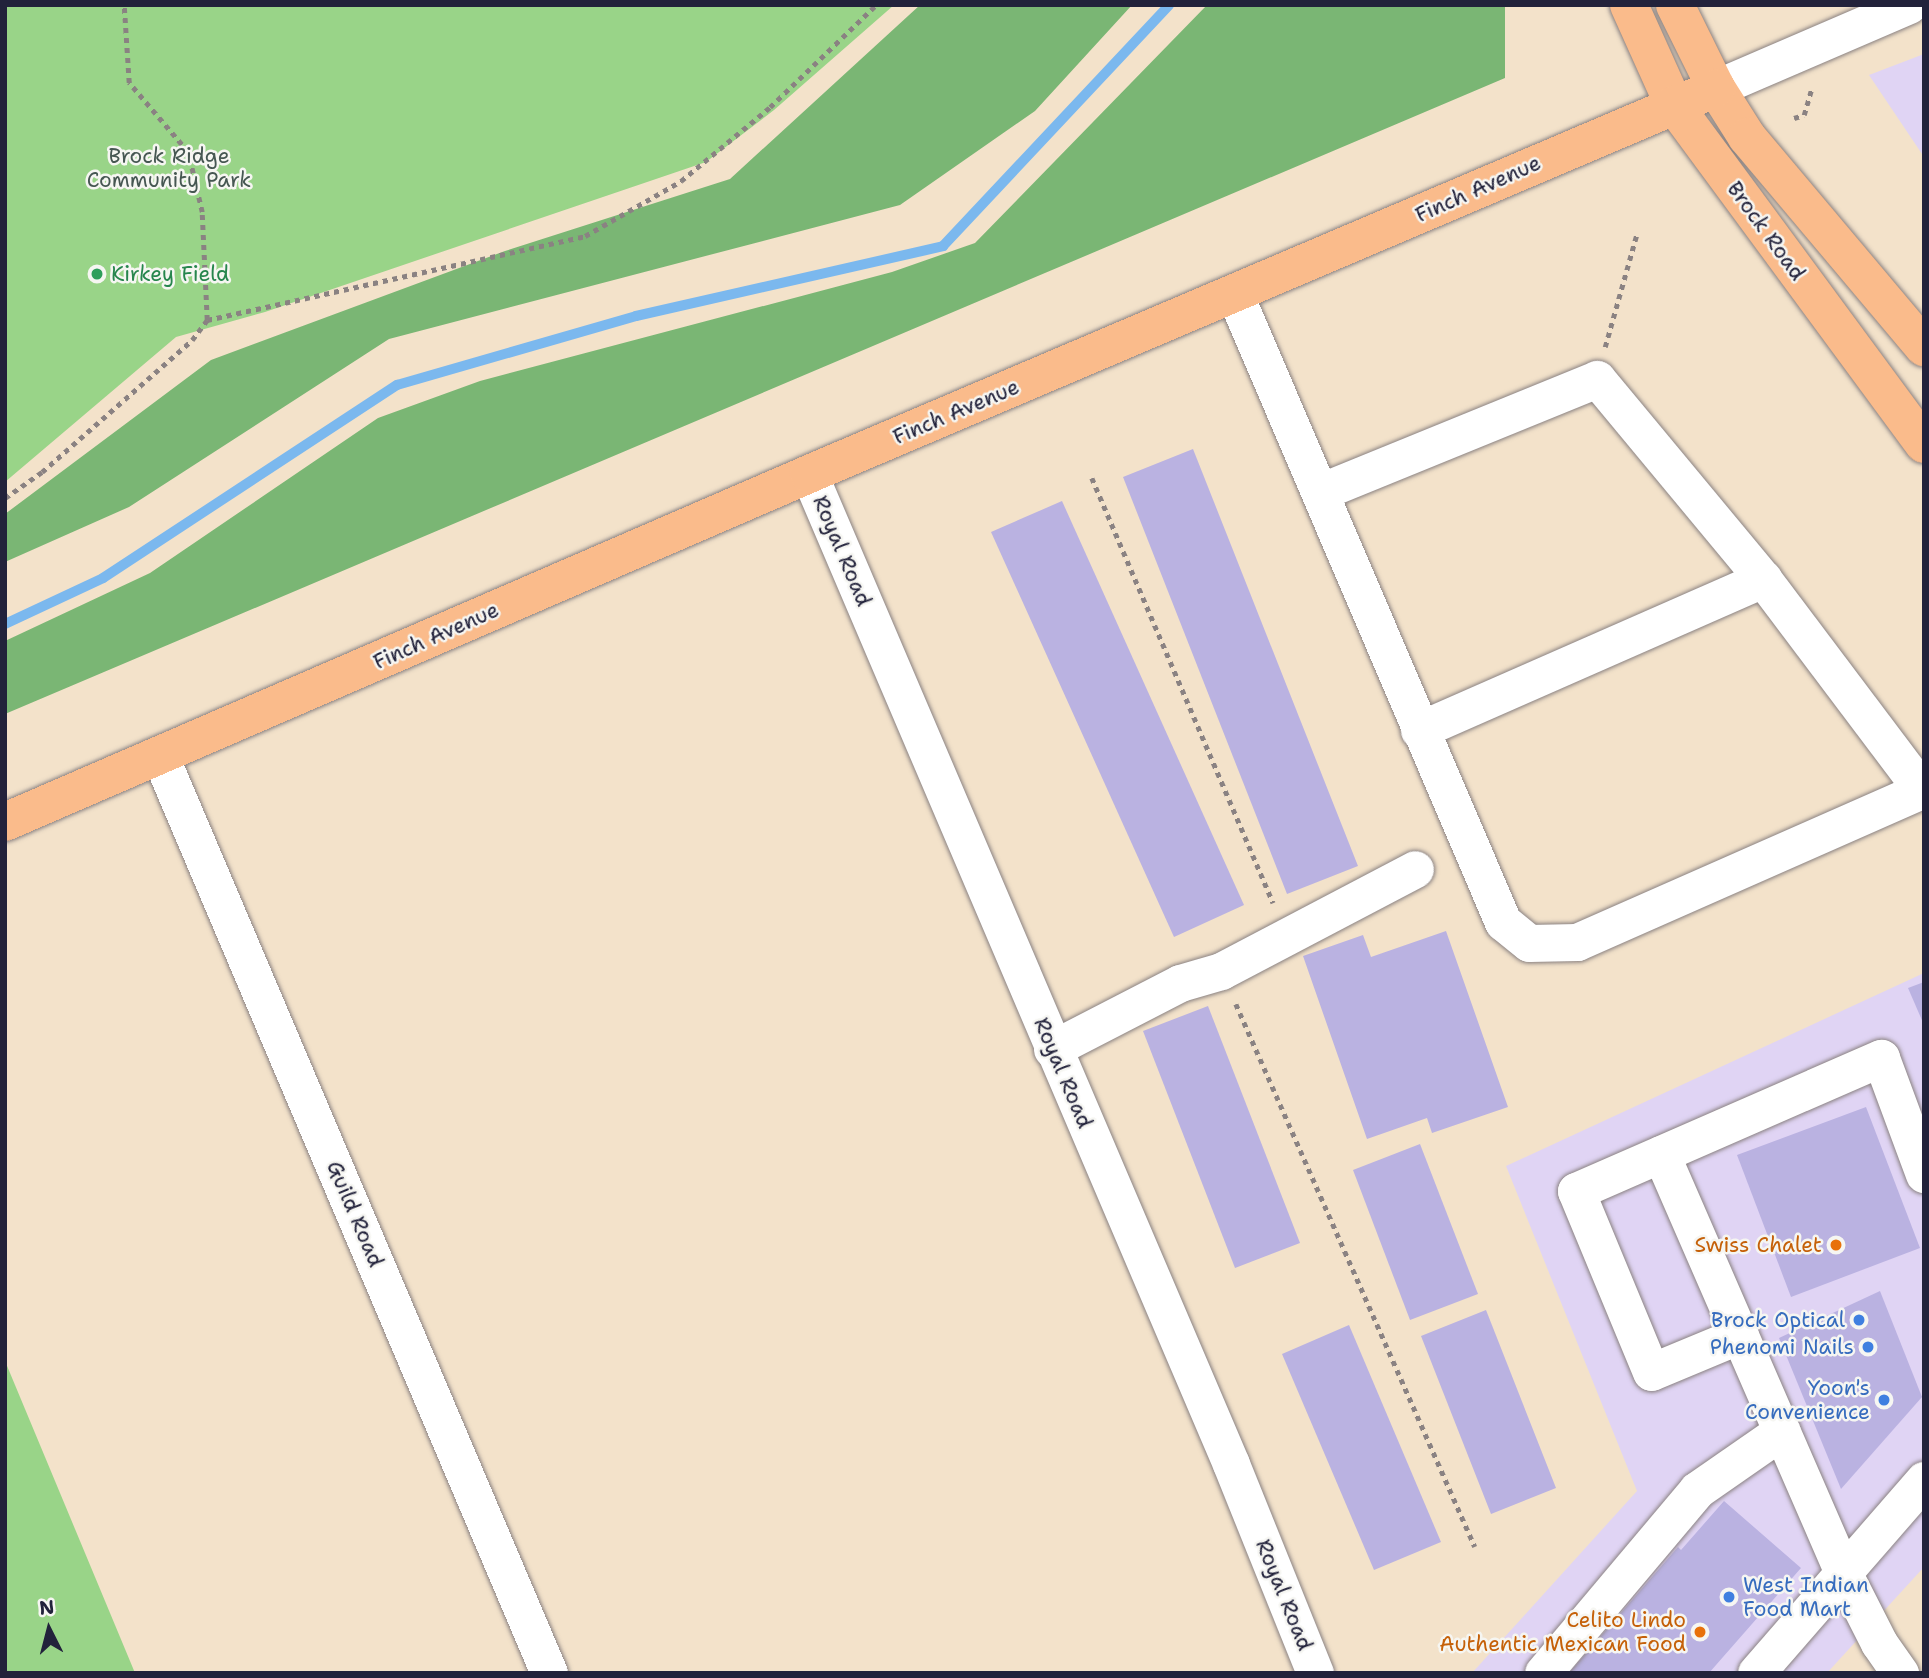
<!DOCTYPE html>
<html>
<head>
<meta charset="utf-8">
<style>
  body { margin:0 }
  #map { position:relative; width:1929px; height:1678px; overflow:hidden; background:#f3e2ca; font-family:"Shantell Sans",sans-serif }
  div>[style] { position:absolute }
  .built>* { inset:0; background:#e0d4f4 }
  .green>* { inset:0; background:#99d488 }
  .forest>* { inset:0; background:#7ab674 }
  .stream>* { height:10px; margin:-5px; padding:0 5px; transform-origin:5px; border-radius:5px; background:#7bb8ee }
  .building>* { inset:0; background:#bab2e1 }
  .path>* { height:4.5px; margin-top:-2.25px; transform-origin:0; background:repeating-linear-gradient(90deg,#8a8282 0 5px,transparent 0 10px) }
  .roads { filter:drop-shadow(0 0 2px #8a8282) drop-shadow(0 0 2px #8a8282) }
  .minor>* { height:37px; margin:-18.5px; padding:0 18.5px; transform-origin:18.5px; border-radius:18.5px; background:#fff }
  .major>* { height:38px; margin:-19px; padding:0 19px; transform-origin:19px; border-radius:19px; background:#fabb8b }
  .dots>* { width:19px; height:19px; translate:-50% -50%; box-sizing:border-box; border:4px solid #f6f6f2; border-radius:50% }
  span { translate:-50% -50%; white-space:nowrap; text-align:center; line-height:1.15; -webkit-text-stroke:5px #f6f6f2; paint-order:stroke }
  .park-label { font-size:21px; color:#465752 }
  .street-label { font-size:21px; color:#22223b }
  .leisure-label { font-size:21px; color:#27864d }
  .left { translate:0 -50%; text-align:left }
  .food-label { font-size:21px; color:#c56008 }
  .right { translate:-100% -50%; text-align:right }
  .shop-label { font-size:21px; color:#366cbe }
  .frame { position:absolute; inset:0; border:7px solid #22223b; pointer-events:none }
  .north { position:absolute; left:14px; top:1594px; width:70px; height:70px; -webkit-text-stroke:5px #f6f6f2; paint-order:stroke; rotate:354deg; font-size:19px; font-weight:700; line-height:28px; text-align:center; color:#22223b }
  .north::after { content:''; display:block; margin:auto; width:24px; height:32px; background:#22223b; clip-path:polygon(50% 0,100% 100%,50% 72%,0 100%) }
</style>
</head>
<body>
<div id="map">
  <div class="built">
    <i style="clip-path:polygon(1924px 54px,1924px 157px,1869px 75px)"></i>
    <i style="clip-path:polygon(1924px 973px,1924px 1567px,1827px 1673px,1472px 1673px,1637px 1491px,1506px 1166px)"></i>
  </div>
  <div class="green">
    <i style="clip-path:polygon(5px 5px,894px 5px,774px 110px,706px 162px,265px 312px,176px 337px,5px 482px)"></i>
    <i style="clip-path:polygon(5px 1361px,135px 1673px,5px 1673px)"></i>
  </div>
  <div class="forest">
    <i style="clip-path:polygon(920px 5px,1132px 5px,1035px 111px,900px 205px,389px 339px,129px 507px,5px 562px,5px 514px,211px 360px,505px 251px,730px 179px)"></i>
    <i style="clip-path:polygon(1207px 5px,1505px 5px,1505px 78px,5px 714px,5px 641px,150px 573px,378px 418px,480px 381px,892px 272px,975px 243px)"></i>
  </div>
  <div class="stream">
    <i style="left:5px;top:624px;width:108px;rotate:-25.1deg"></i>
    <i style="left:103px;top:578px;width:352px;rotate:-33.3deg"></i>
    <i style="left:397px;top:385px;width:249px;rotate:-16.1deg"></i>
    <i style="left:636px;top:316px;width:315px;rotate:-12.8deg"></i>
    <i style="left:943px;top:246px;width:330px;rotate:-46.8deg"></i>
  </div>
  <div class="building">
    <i style="clip-path:polygon(1193px 449px,1358px 866px,1287px 894px,1123px 477px)"></i>
    <i style="clip-path:polygon(1062px 501px,1244px 905px,1174px 937px,991px 532px)"></i>
    <i style="clip-path:polygon(1446px 931px,1508px 1107px,1432px 1133px,1427px 1118px,1367px 1139px,1303px 956px,1363px 935px,1371px 957px)"></i>
    <i style="clip-path:polygon(1924px 982px,1924px 1025px,1908px 988px)"></i>
    <i style="clip-path:polygon(1208px 1006px,1300px 1243px,1235px 1268px,1143px 1031px)"></i>
    <i style="clip-path:polygon(1866px 1107px,1920px 1248px,1791px 1297px,1737px 1155px)"></i>
    <i style="clip-path:polygon(1420px 1144px,1478px 1294px,1410px 1320px,1353px 1170px)"></i>
    <i style="clip-path:polygon(1880px 1291px,1922px 1397px,1841px 1489px,1779px 1338px)"></i>
    <i style="clip-path:polygon(1486px 1310px,1556px 1488px,1491px 1514px,1421px 1336px)"></i>
    <i style="clip-path:polygon(1349px 1325px,1441px 1542px,1374px 1570px,1282px 1354px)"></i>
    <i style="clip-path:polygon(1724px 1501px,1801px 1568px,1709px 1673px,1569px 1673px,1678px 1547px,1681px 1550px)"></i>
  </div>
  <div class="path">
    <i style="left:1794px;top:118px;width:10px;rotate:-17deg"></i>
    <i style="left:1804px;top:115px;width:29px;rotate:-74deg"></i>
    <i style="left:207px;top:320px;width:387px;rotate:-12.5deg"></i>
    <i style="left:585px;top:236px;width:111px;rotate:-29.8deg"></i>
    <i style="left:681px;top:181px;width:116px;rotate:-39.7deg"></i>
    <i style="left:770px;top:107px;width:147px;rotate:-43.9deg"></i>
    <i style="left:1605px;top:347px;width:118px;rotate:-74.3deg"></i>
    <i style="left:1092px;top:478px;width:462px;rotate:66.9deg"></i>
    <i style="left:5px;top:498px;width:45px;rotate:-35.1deg"></i>
    <i style="left:42px;top:472px;width:200px;rotate:-41.3deg"></i>
    <i style="left:192px;top:340px;width:25px;rotate:-53deg"></i>
    <i style="left:207px;top:320px;width:108px;rotate:-92.7deg"></i>
    <i style="left:202px;top:212px;width:62px;rotate:-103.1deg"></i>
    <i style="left:188px;top:152px;width:91px;rotate:-130.5deg"></i>
    <i style="left:129px;top:83px;width:78px;rotate:-93.7deg"></i>
    <i style="left:1236px;top:1004px;width:593px;rotate:66.24deg"></i>
  </div>
  <div class="roads">
    <div class="minor">
      <i style="left:1716px;top:88px;width:210px;rotate:-23.3deg"></i>
      <i style="left:1235px;top:295px;width:682px;rotate:66.86deg"></i>
      <i style="left:1503px;top:922px;width:33px;rotate:39deg"></i>
      <i style="left:1529px;top:943px;width:48px;rotate:-1.2deg"></i>
      <i style="left:1577px;top:942px;width:379px;rotate:-23.8deg"></i>
      <i style="left:809px;top:474px;width:1076px;rotate:66.91deg"></i>
      <i style="left:1231px;top:1464px;width:225px;rotate:68.1deg"></i>
      <i style="left:1320px;top:492px;width:299px;rotate:-22.2deg"></i>
      <i style="left:1597px;top:379px;width:260px;rotate:50.3deg"></i>
      <i style="left:1763px;top:579px;width:264px;rotate:53deg"></i>
      <i style="left:1419px;top:730px;width:376px;rotate:-23.7deg"></i>
      <i style="left:160px;top:756px;width:996px;rotate:67.01deg"></i>
      <i style="left:1052px;top:1049px;width:144px;rotate:-27.3deg"></i>
      <i style="left:1180px;top:983px;width:43px;rotate:-16.3deg"></i>
      <i style="left:1221px;top:971px;width:219px;rotate:-27.7deg"></i>
      <i style="left:1661px;top:1154px;width:458px;rotate:66.5deg"></i>
      <i style="left:1844px;top:1574px;width:77px;rotate:63.1deg"></i>
      <i style="left:1879px;top:1643px;width:37px;rotate:55deg"></i>
      <i style="left:1740px;top:1335px;width:96px;rotate:157.4deg"></i>
      <i style="left:1651px;top:1372px;width:196px;rotate:-112.5deg"></i>
      <i style="left:1576px;top:1191px;width:333px;rotate:-23.6deg"></i>
      <i style="left:1881px;top:1058px;width:124px;rotate:69.7deg"></i>
      <i style="left:1543px;top:1673px;width:239px;rotate:-49.9deg"></i>
      <i style="left:1697px;top:1490px;width:103px;rotate:-34.8deg"></i>
      <i style="left:1756px;top:1673px;width:256px;rotate:-49deg"></i>
    </div>
    <div class="major">
      <i style="left:1629px;top:5px;width:110px;rotate:65.8deg"></i>
      <i style="left:1674px;top:105px;width:421px;rotate:53.6deg"></i>
      <i style="left:1675px;top:5px;width:93px;rotate:63.7deg"></i>
      <i style="left:1716px;top:88px;width:58px;rotate:57.7deg"></i>
      <i style="left:1747px;top:137px;width:275px;rotate:49.9deg"></i>
      <i style="left:5px;top:822px;width:876px;rotate:-23.4deg"></i>
      <i style="left:809px;top:474px;width:986px;rotate:-23.05deg"></i>
    </div>
  </div>
  <div class="dots">
    <i style="left:97px;top:274px;background:#2e9e5b"></i>
    <i style="left:1836px;top:1245px;background:#e8710a"></i>
    <i style="left:1859px;top:1320px;background:#3f7fe0"></i>
    <i style="left:1868px;top:1347px;background:#3f7fe0"></i>
    <i style="left:1884px;top:1400px;background:#3f7fe0"></i>
    <i style="left:1729px;top:1597px;background:#3f7fe0"></i>
    <i style="left:1700px;top:1632px;background:#e8710a"></i>
  </div>
  <div class="park-label">
    <span style="left:169px;top:168px">Brock Ridge<br>Community Park</span>
  </div>
  <div class="street-label">
    <span style="left:1478px;top:189px;rotate:-24deg">Finch Avenue</span>
    <span style="left:1766px;top:231px;rotate:54deg">Brock Road</span>
    <span style="left:956px;top:412px;rotate:-23deg">Finch Avenue</span>
    <span style="left:842px;top:551px;rotate:67deg">Royal Road</span>
    <span style="left:436px;top:636px;rotate:-24deg">Finch Avenue</span>
    <span style="left:1063px;top:1073px;rotate:67deg">Royal Road</span>
    <span style="left:355px;top:1214px;rotate:67deg">Guild Road</span>
    <span style="left:1284px;top:1595px;rotate:68deg">Royal Road</span>
  </div>
  <div class="leisure-label">
    <span class="left" style="left:111px;top:274px">Kirkey Field</span>
  </div>
  <div class="food-label">
    <span class="right" style="left:1822px;top:1245px">Swiss Chalet</span>
    <span class="right" style="left:1686px;top:1632px">Celito Lindo<br>Authentic Mexican Food</span>
  </div>
  <div class="shop-label">
    <span class="right" style="left:1845px;top:1320px">Brock Optical</span>
    <span class="right" style="left:1854px;top:1347px">Phenomi Nails</span>
    <span class="right" style="left:1870px;top:1400px">Yoon's<br>Convenience</span>
    <span class="left" style="left:1743px;top:1597px">West Indian<br>Food Mart</span>
  </div>
  <div class="frame"></div>
  <div class="north">N</div>
</div>
</body>
</html>
